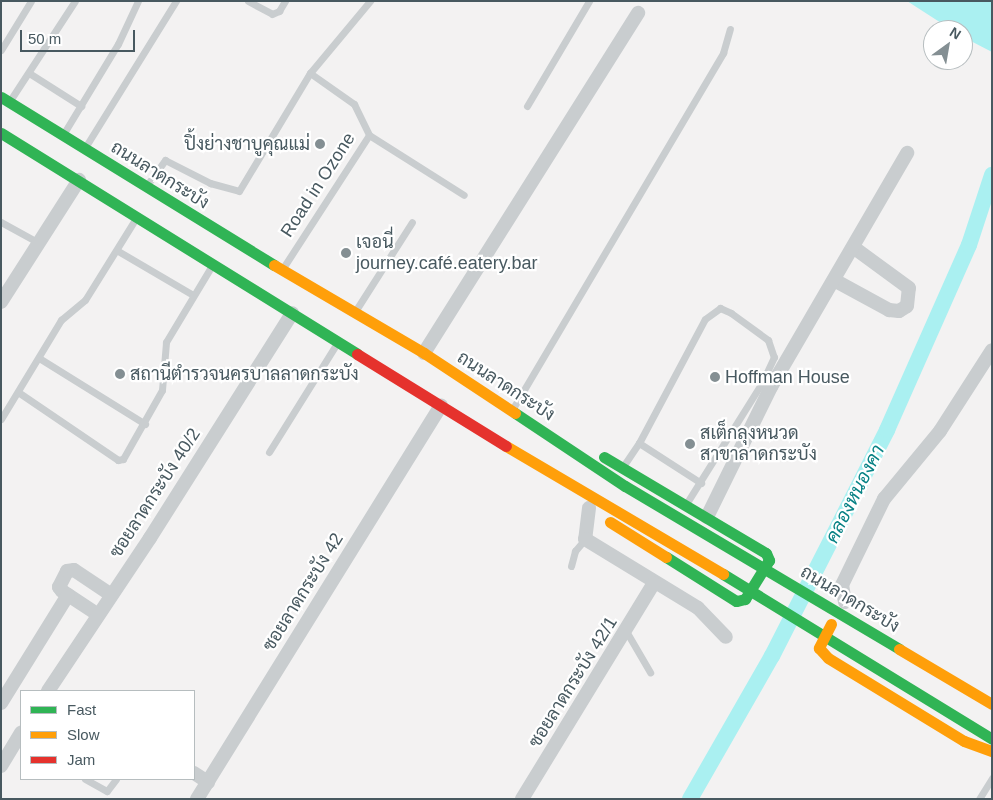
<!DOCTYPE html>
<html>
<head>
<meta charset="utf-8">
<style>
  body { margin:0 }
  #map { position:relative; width:993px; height:800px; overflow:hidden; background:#f3f2f2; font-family:Helvetica,Sarabun,sans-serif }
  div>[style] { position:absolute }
  .water>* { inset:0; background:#aaf0f1 }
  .canal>* { height:16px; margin:-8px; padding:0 8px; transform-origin:8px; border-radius:8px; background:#aaf0f1 }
  .lane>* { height:7px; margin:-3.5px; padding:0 3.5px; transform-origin:3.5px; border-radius:3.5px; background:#c9cdcf }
  .street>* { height:14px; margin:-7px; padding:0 7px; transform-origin:7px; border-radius:7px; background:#c9cdcf }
  .fast>* { height:11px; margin:-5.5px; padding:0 5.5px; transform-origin:5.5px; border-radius:5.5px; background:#30b455 }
  .slow>* { height:11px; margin:-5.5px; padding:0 5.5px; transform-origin:5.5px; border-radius:5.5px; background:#ff9f0a }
  .jam>* { height:11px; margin:-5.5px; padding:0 5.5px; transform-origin:5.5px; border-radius:5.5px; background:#e5322d }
  .dots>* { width:14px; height:14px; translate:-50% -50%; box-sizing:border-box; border:2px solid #fff; border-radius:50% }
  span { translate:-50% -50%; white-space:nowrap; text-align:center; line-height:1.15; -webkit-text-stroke:4.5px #fff; paint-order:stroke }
  .poi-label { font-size:18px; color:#485960 }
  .right { translate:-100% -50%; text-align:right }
  .left { translate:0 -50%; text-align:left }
  .street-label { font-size:18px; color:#485960 }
  .water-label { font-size:19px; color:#088285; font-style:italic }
  .frame { position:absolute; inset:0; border:2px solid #485960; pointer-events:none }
  .legend { position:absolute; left:20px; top:690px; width:175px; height:90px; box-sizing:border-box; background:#fff; border:1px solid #b6bdbf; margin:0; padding:6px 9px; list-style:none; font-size:15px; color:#485960 }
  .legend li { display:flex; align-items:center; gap:10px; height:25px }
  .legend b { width:25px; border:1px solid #b6bdbf }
  .north { position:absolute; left:923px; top:20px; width:50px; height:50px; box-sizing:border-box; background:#fff; border:1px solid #b6bdbf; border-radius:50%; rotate:32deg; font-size:14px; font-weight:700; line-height:20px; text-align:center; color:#485960 }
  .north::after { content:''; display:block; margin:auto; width:18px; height:22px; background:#848f93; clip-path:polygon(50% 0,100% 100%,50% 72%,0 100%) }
  .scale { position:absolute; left:20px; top:30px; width:115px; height:22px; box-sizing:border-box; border:2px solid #485960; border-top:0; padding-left:6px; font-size:15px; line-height:18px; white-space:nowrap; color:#485960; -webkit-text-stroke:4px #fff; paint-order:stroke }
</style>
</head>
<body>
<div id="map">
  <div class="water">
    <i style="clip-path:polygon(907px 1px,992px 1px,992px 52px,963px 37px,963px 30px,952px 30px)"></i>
  </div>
  <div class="canal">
    <i style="left:690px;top:799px;width:165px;rotate:-60.2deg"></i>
    <i style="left:772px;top:656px;width:254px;rotate:-63deg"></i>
    <i style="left:887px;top:430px;width:202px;rotate:-66.1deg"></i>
    <i style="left:969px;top:245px;width:74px;rotate:-71.8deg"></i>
  </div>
  <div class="lane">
    <i style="left:248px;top:1px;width:27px;rotate:28deg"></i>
    <i style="left:272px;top:14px;width:8px;rotate:-23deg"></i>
    <i style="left:279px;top:11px;width:12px;rotate:-59deg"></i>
    <i style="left:1px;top:50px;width:57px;rotate:-58.5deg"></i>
    <i style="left:29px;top:73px;width:62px;rotate:32.4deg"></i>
    <i style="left:310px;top:73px;width:54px;rotate:35.2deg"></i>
    <i style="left:354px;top:104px;width:34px;rotate:64deg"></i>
    <i style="left:11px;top:99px;width:117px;rotate:-56.9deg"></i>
    <i style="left:527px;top:106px;width:122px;rotate:-59.4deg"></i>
    <i style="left:64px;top:133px;width:104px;rotate:-58.8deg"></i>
    <i style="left:118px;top:44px;width:47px;rotate:-65.1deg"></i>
    <i style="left:86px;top:146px;width:171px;rotate:-58.2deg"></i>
    <i style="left:147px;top:185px;width:31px;rotate:-54deg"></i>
    <i style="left:165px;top:160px;width:51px;rotate:27.1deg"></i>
    <i style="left:210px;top:183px;width:30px;rotate:15deg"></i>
    <i style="left:239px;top:191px;width:138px;rotate:-59deg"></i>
    <i style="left:310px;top:73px;width:94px;rotate:-50.2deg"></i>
    <i style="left:1px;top:222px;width:43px;rotate:28.9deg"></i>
    <i style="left:118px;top:251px;width:87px;rotate:30.4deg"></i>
    <i style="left:283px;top:268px;width:158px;rotate:-57.1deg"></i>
    <i style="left:369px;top:135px;width:112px;rotate:32.3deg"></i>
    <i style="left:356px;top:310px;width:104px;rotate:-57.5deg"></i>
    <i style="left:39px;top:358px;width:125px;rotate:31.9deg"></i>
    <i style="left:18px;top:392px;width:121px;rotate:34.2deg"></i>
    <i style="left:118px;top:460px;width:5px;rotate:-11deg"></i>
    <i style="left:123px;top:459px;width:79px;rotate:-60.5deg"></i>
    <i style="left:162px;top:390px;width:48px;rotate:-85.2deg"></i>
    <i style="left:166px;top:342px;width:87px;rotate:-59deg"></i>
    <i style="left:512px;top:410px;width:415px;rotate:-59.4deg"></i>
    <i style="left:723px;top:53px;width:25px;rotate:-74deg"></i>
    <i style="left:1px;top:419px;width:116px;rotate:-58.8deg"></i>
    <i style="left:61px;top:320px;width:31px;rotate:-40deg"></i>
    <i style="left:85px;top:300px;width:97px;rotate:-58.1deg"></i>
    <i style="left:639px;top:443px;width:74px;rotate:32.8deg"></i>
    <i style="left:269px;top:452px;width:128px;rotate:-58deg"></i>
    <i style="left:624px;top:465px;width:27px;rotate:-56deg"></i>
    <i style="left:639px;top:443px;width:140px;rotate:-62deg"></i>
    <i style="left:705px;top:319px;width:19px;rotate:-36deg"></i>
    <i style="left:720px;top:308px;width:12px;rotate:24deg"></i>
    <i style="left:731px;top:313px;width:46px;rotate:36.1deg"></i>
    <i style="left:768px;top:340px;width:18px;rotate:71deg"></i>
    <i style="left:774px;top:357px;width:26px;rotate:115deg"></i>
    <i style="left:763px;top:381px;width:145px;rotate:122deg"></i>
    <i style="left:571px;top:566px;width:16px;rotate:-75deg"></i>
    <i style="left:575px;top:551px;width:16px;rotate:-50deg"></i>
    <i style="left:626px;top:631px;width:48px;rotate:59.7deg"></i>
    <i style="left:85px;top:779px;width:25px;rotate:29deg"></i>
    <i style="left:107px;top:791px;width:15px;rotate:-53deg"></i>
    <i style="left:979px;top:799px;width:25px;rotate:-58deg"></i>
  </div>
  <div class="street">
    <i style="left:834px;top:280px;width:63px;rotate:28.6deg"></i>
    <i style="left:889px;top:310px;width:10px;rotate:6deg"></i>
    <i style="left:899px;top:311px;width:9px;rotate:-32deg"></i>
    <i style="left:907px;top:306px;width:18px;rotate:-84deg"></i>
    <i style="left:909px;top:288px;width:69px;rotate:-143.8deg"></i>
    <i style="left:1px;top:302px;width:145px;rotate:-57.4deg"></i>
    <i style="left:424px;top:353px;width:402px;rotate:-57.8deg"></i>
    <i style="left:589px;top:508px;width:31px;rotate:97deg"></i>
    <i style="left:585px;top:539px;width:132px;rotate:31.4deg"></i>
    <i style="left:698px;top:608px;width:40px;rotate:46deg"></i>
    <i style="left:707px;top:517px;width:145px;rotate:-63.8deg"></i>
    <i style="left:771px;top:387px;width:271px;rotate:-59.8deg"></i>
    <i style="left:845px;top:602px;width:17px;rotate:-100deg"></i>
    <i style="left:842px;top:585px;width:96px;rotate:-64deg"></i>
    <i style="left:884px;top:499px;width:88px;rotate:-50.5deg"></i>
    <i style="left:940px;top:431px;width:96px;rotate:-57.3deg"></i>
    <i style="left:97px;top:614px;width:42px;rotate:-146.7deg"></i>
    <i style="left:62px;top:591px;width:5px;rotate:-127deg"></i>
    <i style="left:59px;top:587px;width:18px;rotate:-63deg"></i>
    <i style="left:67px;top:571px;width:7px;rotate:-8deg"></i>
    <i style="left:74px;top:570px;width:43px;rotate:33.7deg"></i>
    <i style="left:48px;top:691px;width:184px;rotate:-56.3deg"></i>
    <i style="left:150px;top:538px;width:266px;rotate:-57.7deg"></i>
    <i style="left:1px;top:703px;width:127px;rotate:-58.2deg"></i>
    <i style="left:1px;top:766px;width:39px;rotate:-59deg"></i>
    <i style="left:194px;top:773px;width:17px;rotate:33deg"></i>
    <i style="left:197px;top:799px;width:463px;rotate:-58.2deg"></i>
    <i style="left:522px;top:799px;width:253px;rotate:-58.6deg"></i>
  </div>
  <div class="fast">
    <i style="left:1px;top:97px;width:321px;rotate:31.6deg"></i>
    <i style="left:1px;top:133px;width:419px;rotate:31.8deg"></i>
    <i style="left:515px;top:413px;width:132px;rotate:33.6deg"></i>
    <i style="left:625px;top:486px;width:319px;rotate:30.7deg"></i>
    <i style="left:604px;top:457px;width:188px;rotate:30.7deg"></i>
    <i style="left:766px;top:553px;width:8px;rotate:67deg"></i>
    <i style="left:769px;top:560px;width:46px;rotate:121.6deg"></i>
    <i style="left:745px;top:599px;width:9px;rotate:167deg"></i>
    <i style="left:736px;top:601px;width:83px;rotate:-147.8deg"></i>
    <i style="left:723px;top:574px;width:316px;rotate:31.5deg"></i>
  </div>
  <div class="slow">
    <i style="left:274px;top:265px;width:174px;rotate:30.4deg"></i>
    <i style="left:424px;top:353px;width:109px;rotate:33.4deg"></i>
    <i style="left:506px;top:446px;width:252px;rotate:30.5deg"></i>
    <i style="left:610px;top:522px;width:66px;rotate:32deg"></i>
    <i style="left:831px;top:624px;width:27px;rotate:117deg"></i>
    <i style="left:819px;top:648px;width:13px;rotate:48deg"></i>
    <i style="left:828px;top:658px;width:159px;rotate:31.4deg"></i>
    <i style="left:964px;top:741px;width:30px;rotate:20deg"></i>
    <i style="left:899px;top:649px;width:108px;rotate:30.6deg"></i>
  </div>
  <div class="jam">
    <i style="left:357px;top:354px;width:175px;rotate:31.7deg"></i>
  </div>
  <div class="dots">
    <i style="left:320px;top:144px;background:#848f93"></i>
    <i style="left:346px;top:253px;background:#848f93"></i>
    <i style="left:120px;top:374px;background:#848f93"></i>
    <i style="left:715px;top:377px;background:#848f93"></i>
    <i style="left:690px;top:444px;background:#848f93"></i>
  </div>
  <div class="poi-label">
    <span class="right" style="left:310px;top:144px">ปิ้งย่างชาบูคุณแม่</span>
    <span class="left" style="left:356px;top:253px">เจอนี่<br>journey.café.eatery.bar</span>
    <span class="left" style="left:130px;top:374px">สถานีตำรวจนครบาลลาดกระบัง</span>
    <span class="left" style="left:725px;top:377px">Hoffman House</span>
    <span class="left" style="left:700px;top:444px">สเต็กลุงหนวด<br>สาขาลาดกระบัง</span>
  </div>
  <div class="street-label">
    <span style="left:160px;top:175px;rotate:32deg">ถนนลาดกระบัง</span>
    <span style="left:318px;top:185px;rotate:-57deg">Road in Ozone</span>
    <span style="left:506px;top:386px;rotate:33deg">ถนนลาดกระบัง</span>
    <span style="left:155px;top:493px;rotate:-57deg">ซอยลาดกระบัง 40/2</span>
    <span style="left:303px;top:592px;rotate:-58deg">ซอยลาดกระบัง 42</span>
    <span style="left:850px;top:599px;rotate:31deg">ถนนลาดกระบัง</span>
    <span style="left:573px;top:682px;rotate:-58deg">ซอยลาดกระบัง 42/1</span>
  </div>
  <div class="water-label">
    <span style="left:855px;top:494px;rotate:-63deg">คลองหนองคา</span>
  </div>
  <div class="frame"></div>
  <ul class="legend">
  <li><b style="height:6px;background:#30b455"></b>Fast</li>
  <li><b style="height:6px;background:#ff9f0a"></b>Slow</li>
  <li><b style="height:6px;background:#e5322d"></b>Jam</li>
  </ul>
  <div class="north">N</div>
  <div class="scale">50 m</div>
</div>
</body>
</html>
